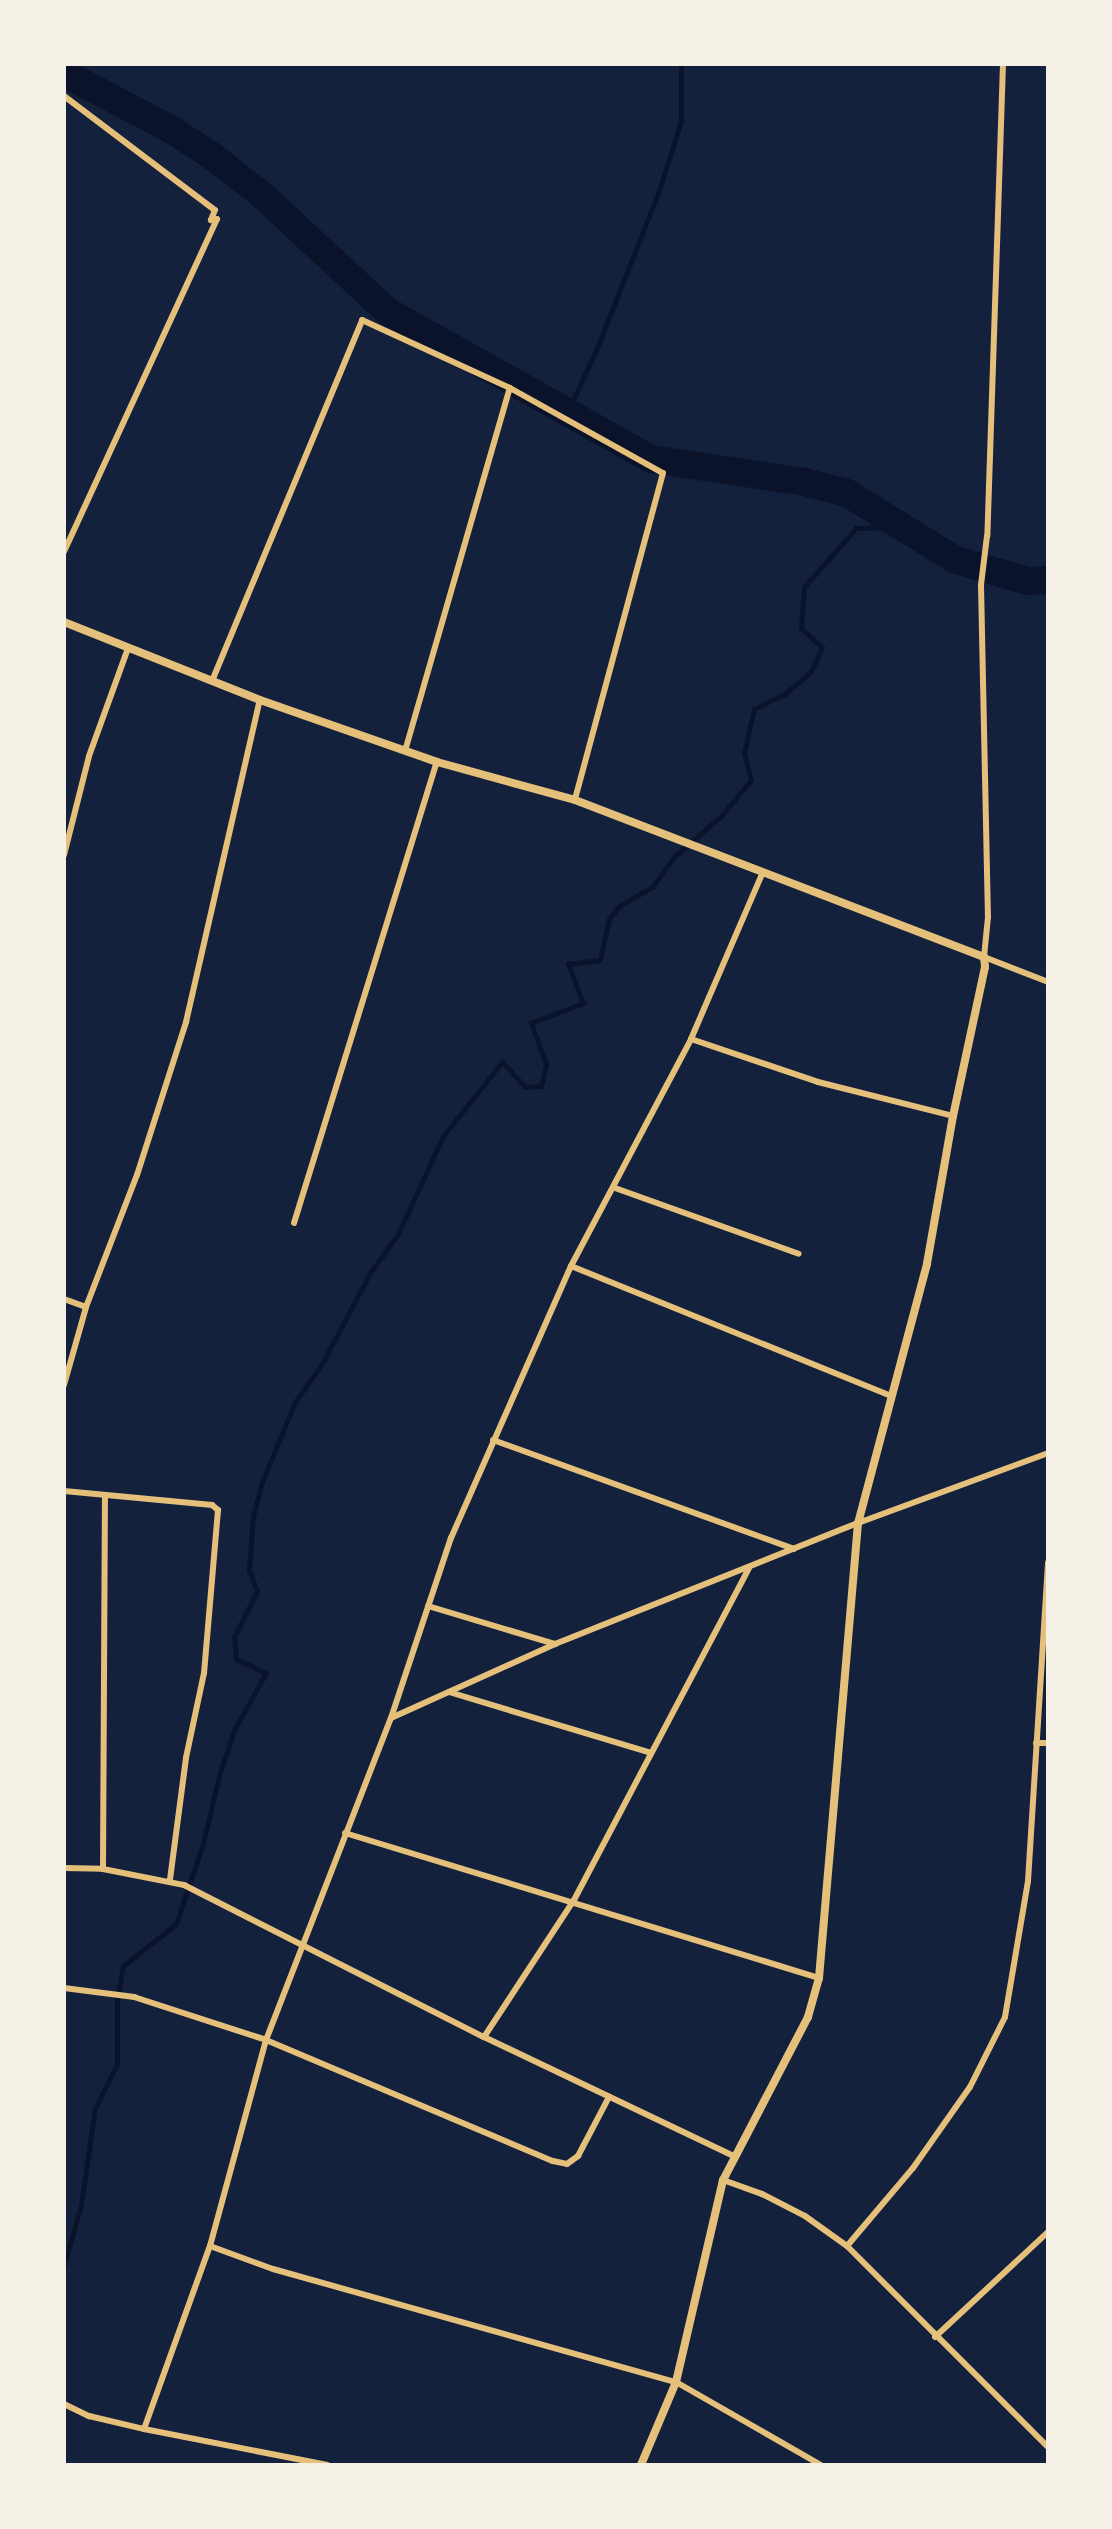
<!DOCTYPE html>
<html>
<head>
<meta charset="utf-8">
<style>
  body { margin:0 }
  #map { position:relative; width:1112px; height:2529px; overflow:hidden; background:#14213d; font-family:Spectral,serif }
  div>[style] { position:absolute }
  .stream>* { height:5px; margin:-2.5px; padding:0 2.5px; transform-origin:2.5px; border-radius:2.5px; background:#0b132b }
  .river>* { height:28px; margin:-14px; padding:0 14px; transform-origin:14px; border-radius:14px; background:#0b132b }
  .minor>* { height:6px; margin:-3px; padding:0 3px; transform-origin:3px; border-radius:3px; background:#e5c07b }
  .tertiary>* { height:8px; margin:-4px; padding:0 4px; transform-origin:4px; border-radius:4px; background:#e5c07b }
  span { translate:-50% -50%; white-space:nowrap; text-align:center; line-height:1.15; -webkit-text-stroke:6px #f6f1e7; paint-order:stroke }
  .frame { position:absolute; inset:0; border:66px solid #f6f1e7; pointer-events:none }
</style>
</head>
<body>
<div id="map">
  <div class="stream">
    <i style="left:568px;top:411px;width:69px;rotate:-65.3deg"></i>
    <i style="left:597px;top:348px;width:169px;rotate:-68.5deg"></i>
    <i style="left:659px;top:191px;width:73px;rotate:-72.6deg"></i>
    <i style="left:681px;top:121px;width:57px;rotate:-90deg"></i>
    <i style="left:64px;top:2265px;width:62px;rotate:-74.2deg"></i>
    <i style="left:81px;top:2205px;width:98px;rotate:-81.8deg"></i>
    <i style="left:95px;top:2108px;width:49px;rotate:-63.4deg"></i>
    <i style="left:117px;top:2064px;width:65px;rotate:-90deg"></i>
    <i style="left:117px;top:1999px;width:34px;rotate:-80deg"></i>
    <i style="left:123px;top:1966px;width:68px;rotate:-38.4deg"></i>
    <i style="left:176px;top:1924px;width:84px;rotate:-71.4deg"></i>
    <i style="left:203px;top:1844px;width:71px;rotate:-76.9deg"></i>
    <i style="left:219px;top:1775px;width:50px;rotate:-71.2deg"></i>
    <i style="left:235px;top:1728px;width:63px;rotate:-60.6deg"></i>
    <i style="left:266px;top:1673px;width:33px;rotate:-155deg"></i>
    <i style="left:236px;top:1659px;width:22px;rotate:-95deg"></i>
    <i style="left:234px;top:1637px;width:51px;rotate:-63.4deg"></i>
    <i style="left:257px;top:1591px;width:22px;rotate:-111deg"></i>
    <i style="left:249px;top:1570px;width:54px;rotate:-85.8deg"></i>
    <i style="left:253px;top:1516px;width:35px;rotate:-75deg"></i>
    <i style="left:262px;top:1482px;width:87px;rotate:-67.6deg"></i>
    <i style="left:295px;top:1402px;width:49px;rotate:-55deg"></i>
    <i style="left:323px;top:1362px;width:101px;rotate:-62.2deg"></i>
    <i style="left:370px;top:1273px;width:48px;rotate:-54.3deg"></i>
    <i style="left:398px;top:1234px;width:108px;rotate:-65.3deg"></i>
    <i style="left:443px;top:1136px;width:95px;rotate:-51.4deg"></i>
    <i style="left:502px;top:1062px;width:34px;rotate:47deg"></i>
    <i style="left:525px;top:1087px;width:16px;rotate:-4deg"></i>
    <i style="left:541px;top:1086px;width:23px;rotate:-77deg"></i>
    <i style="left:546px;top:1064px;width:44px;rotate:-110.1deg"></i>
    <i style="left:531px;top:1023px;width:56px;rotate:-21deg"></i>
    <i style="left:583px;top:1003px;width:42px;rotate:-111deg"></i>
    <i style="left:568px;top:964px;width:32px;rotate:-7deg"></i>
    <i style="left:600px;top:960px;width:42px;rotate:-77.6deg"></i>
    <i style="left:609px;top:919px;width:16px;rotate:-52deg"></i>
    <i style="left:619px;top:906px;width:39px;rotate:-30deg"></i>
    <i style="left:653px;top:886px;width:37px;rotate:-54deg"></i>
    <i style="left:675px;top:856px;width:62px;rotate:-41.1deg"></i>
    <i style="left:722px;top:815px;width:45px;rotate:-50.4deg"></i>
    <i style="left:751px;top:780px;width:28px;rotate:-105deg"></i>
    <i style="left:744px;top:753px;width:45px;rotate:-77.2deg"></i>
    <i style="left:754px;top:709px;width:34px;rotate:-26deg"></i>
    <i style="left:785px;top:694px;width:35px;rotate:-41deg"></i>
    <i style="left:811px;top:671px;width:26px;rotate:-65deg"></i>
    <i style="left:822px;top:647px;width:28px;rotate:-138deg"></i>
    <i style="left:801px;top:628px;width:41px;rotate:-85.8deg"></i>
    <i style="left:804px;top:587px;width:79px;rotate:-48.6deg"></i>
    <i style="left:856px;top:528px;width:43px;rotate:-1.3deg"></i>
  </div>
  <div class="river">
    <i style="left:64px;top:73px;width:122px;rotate:27.8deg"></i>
    <i style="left:172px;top:130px;width:48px;rotate:33deg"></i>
    <i style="left:212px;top:156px;width:62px;rotate:37.8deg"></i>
    <i style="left:261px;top:194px;width:172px;rotate:42.9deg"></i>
    <i style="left:387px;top:311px;width:303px;rotate:29.3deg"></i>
    <i style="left:651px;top:459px;width:155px;rotate:8.5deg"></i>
    <i style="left:804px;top:482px;width:44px;rotate:14.3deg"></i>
    <i style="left:847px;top:493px;width:128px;rotate:31.6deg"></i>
    <i style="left:956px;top:560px;width:75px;rotate:16.3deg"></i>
    <i style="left:1028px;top:581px;width:20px;rotate:-3deg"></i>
  </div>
  <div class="minor">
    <i style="left:1003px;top:64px;width:472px;rotate:91.9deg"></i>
    <i style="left:987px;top:536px;width:49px;rotate:97deg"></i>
    <i style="left:981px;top:585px;width:332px;rotate:88.8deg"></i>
    <i style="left:988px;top:917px;width:40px;rotate:95.7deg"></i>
    <i style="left:984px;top:957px;width:69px;rotate:21.3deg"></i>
    <i style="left:64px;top:96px;width:189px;rotate:37.1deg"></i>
    <i style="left:215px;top:210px;width:11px;rotate:112deg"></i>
    <i style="left:211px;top:220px;width:6px;rotate:-9deg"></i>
    <i style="left:217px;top:219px;width:366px;rotate:114.7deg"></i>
    <i style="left:212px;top:681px;width:391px;rotate:-67.4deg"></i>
    <i style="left:362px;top:320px;width:163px;rotate:24.7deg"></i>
    <i style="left:510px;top:388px;width:175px;rotate:29.1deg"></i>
    <i style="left:663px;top:473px;width:339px;rotate:105.1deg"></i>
    <i style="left:405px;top:751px;width:378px;rotate:-73.9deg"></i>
    <i style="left:64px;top:855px;width:102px;rotate:-75.8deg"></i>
    <i style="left:89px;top:756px;width:115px;rotate:-70.1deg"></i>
    <i style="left:691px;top:1039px;width:134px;rotate:18.7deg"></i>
    <i style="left:818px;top:1082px;width:139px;rotate:14.1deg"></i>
    <i style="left:615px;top:1188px;width:195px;rotate:19.7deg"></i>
    <i style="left:294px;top:1223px;width:483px;rotate:-72.8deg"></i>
    <i style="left:571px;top:1266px;width:345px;rotate:22.1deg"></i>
    <i style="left:64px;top:1299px;width:23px;rotate:20deg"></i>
    <i style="left:64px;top:1385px;width:81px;rotate:-74.2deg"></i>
    <i style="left:86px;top:1307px;width:142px;rotate:-68.9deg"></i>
    <i style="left:137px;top:1175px;width:161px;rotate:-72.2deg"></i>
    <i style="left:186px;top:1022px;width:330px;rotate:-77.1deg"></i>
    <i style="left:493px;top:1440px;width:320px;rotate:19.9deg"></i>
    <i style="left:64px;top:1491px;width:149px;rotate:5.4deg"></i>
    <i style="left:212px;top:1505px;width:8px;rotate:40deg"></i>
    <i style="left:218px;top:1510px;width:164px;rotate:94.9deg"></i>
    <i style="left:204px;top:1673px;width:87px;rotate:102deg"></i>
    <i style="left:186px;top:1758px;width:123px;rotate:97.5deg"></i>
    <i style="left:428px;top:1606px;width:133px;rotate:16.7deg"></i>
    <i style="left:449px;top:1692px;width:211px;rotate:16.8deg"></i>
    <i style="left:391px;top:1718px;width:180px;rotate:-24.3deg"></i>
    <i style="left:555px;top:1644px;width:326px;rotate:-21.8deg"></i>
    <i style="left:858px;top:1523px;width:202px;rotate:-20.2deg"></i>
    <i style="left:1036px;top:1743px;width:12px"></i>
    <i style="left:345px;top:1833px;width:496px;rotate:17deg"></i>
    <i style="left:64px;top:1868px;width:39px;rotate:1deg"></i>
    <i style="left:103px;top:1869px;width:83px;rotate:11.2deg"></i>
    <i style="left:184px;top:1885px;width:336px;rotate:26.9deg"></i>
    <i style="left:484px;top:2037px;width:276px;rotate:25.5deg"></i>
    <i style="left:103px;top:1869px;width:374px;rotate:-89.7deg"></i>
    <i style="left:64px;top:1988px;width:71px;rotate:7.3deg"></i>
    <i style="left:134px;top:1997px;width:139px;rotate:18deg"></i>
    <i style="left:266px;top:2040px;width:311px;rotate:22.9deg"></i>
    <i style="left:553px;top:2161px;width:14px;rotate:12deg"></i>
    <i style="left:567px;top:2164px;width:14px;rotate:-36deg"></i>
    <i style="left:578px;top:2156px;width:67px;rotate:-62.3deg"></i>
    <i style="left:484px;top:2037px;width:164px;rotate:-56.7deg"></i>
    <i style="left:574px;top:1900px;width:375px;rotate:-62.2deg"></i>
    <i style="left:723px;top:2180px;width:41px;rotate:19.7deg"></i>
    <i style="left:762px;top:2194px;width:48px;rotate:27.1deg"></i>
    <i style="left:805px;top:2216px;width:52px;rotate:35.5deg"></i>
    <i style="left:847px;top:2246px;width:284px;rotate:45deg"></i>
    <i style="left:210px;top:2246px;width:67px;rotate:20.1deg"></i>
    <i style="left:273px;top:2269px;width:419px;rotate:15.7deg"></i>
    <i style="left:676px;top:2382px;width:167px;rotate:29.8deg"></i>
    <i style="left:847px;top:2246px;width:102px;rotate:-49.8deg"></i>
    <i style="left:913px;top:2168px;width:99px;rotate:-54.9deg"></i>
    <i style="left:970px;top:2087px;width:78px;rotate:-63.4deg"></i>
    <i style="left:1005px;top:2017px;width:138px;rotate:-80.4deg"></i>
    <i style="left:1028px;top:1881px;width:319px;rotate:-86.4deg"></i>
    <i style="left:935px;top:2337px;width:154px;rotate:-42.9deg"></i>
    <i style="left:64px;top:2404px;width:28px;rotate:26deg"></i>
    <i style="left:89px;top:2416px;width:57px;rotate:13.3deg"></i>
    <i style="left:144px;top:2429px;width:187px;rotate:11.1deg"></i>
    <i style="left:144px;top:2429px;width:195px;rotate:-70.2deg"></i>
    <i style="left:210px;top:2246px;width:213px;rotate:-74.8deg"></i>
    <i style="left:266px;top:2040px;width:345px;rotate:-68.8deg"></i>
    <i style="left:391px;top:1718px;width:190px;rotate:-71.6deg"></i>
    <i style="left:451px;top:1538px;width:297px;rotate:-66.2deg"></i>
    <i style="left:571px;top:1266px;width:257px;rotate:-62.1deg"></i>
    <i style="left:691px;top:1039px;width:182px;rotate:-66.7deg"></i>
  </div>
  <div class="tertiary">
    <i style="left:64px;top:622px;width:211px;rotate:21.7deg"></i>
    <i style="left:260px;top:700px;width:188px;rotate:19.3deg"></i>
    <i style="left:437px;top:762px;width:143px;rotate:15.4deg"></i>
    <i style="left:575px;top:800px;width:438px;rotate:21deg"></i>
    <i style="left:984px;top:957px;width:10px;rotate:84deg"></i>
    <i style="left:985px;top:967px;width:152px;rotate:102.1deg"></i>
    <i style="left:953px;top:1116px;width:150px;rotate:100deg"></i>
    <i style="left:927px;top:1264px;width:268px;rotate:104.9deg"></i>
    <i style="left:858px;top:1523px;width:457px;rotate:94.9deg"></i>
    <i style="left:819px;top:1978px;width:41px;rotate:105.8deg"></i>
    <i style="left:808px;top:2017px;width:184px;rotate:117.5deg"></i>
    <i style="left:723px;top:2180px;width:207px;rotate:103.1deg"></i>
    <i style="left:676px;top:2382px;width:90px;rotate:112.9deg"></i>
  </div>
  <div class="frame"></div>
</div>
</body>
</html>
